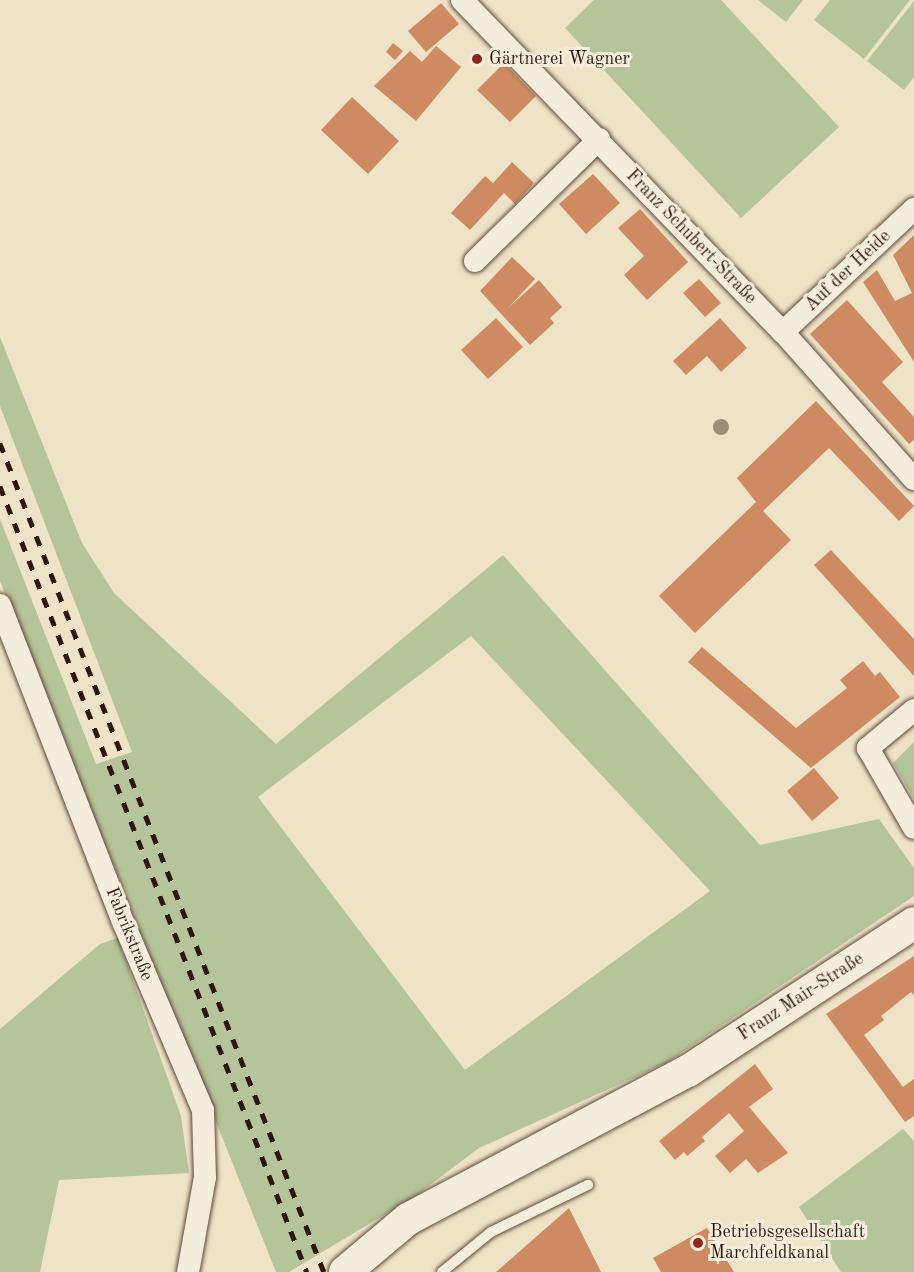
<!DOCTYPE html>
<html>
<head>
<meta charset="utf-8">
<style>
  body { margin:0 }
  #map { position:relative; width:914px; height:1272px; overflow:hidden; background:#efe3c7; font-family:"Old Standard TT",serif }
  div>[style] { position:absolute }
  .green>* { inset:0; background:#b5c499 }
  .building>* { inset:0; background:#ce8a61 }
  .roads { filter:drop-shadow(0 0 2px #5f493c) drop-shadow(0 0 2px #5f493c) }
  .service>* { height:10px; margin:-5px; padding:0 5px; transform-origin:5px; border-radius:5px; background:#f5eddb }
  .minor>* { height:22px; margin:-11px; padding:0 11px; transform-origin:11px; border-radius:11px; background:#f5eddb }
  .secondary>* { height:32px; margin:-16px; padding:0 16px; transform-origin:16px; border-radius:16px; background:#f5eddb }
  .rail>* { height:4.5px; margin-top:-2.25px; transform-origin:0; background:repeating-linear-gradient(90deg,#2f160d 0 10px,transparent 0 20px) }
  .trees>* { width:16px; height:16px; margin:-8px; border-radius:50%; background:#9b8f78 }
  .dots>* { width:16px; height:16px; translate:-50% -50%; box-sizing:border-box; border:3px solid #f5eddb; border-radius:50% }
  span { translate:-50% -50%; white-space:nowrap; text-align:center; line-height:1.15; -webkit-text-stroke:6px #f5eddb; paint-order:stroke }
  .poi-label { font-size:18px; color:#2f160d }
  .left { translate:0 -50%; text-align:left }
  .street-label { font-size:18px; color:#2f160d }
</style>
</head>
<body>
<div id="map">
  <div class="green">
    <i style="clip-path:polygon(594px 0,721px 0,839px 127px,741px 218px,565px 28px)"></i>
    <i style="clip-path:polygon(758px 0,803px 0,786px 22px)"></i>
    <i style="clip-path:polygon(830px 0,910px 0,864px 59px,814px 20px)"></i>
    <i style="clip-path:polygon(914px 1px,914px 77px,904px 90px,867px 61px)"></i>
    <i style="clip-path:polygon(evenodd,0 337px,82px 543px,114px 593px,276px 744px,503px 555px,760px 845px,879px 819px,914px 868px,914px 896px,666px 1063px,479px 1148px,414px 1197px,289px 1272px,276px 1272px,0 581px,0 519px,96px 764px,132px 752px,0 406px,0 337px,471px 636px,710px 891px,465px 1070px,258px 797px,471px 636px)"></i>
    <i style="clip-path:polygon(914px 742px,914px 799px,893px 763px)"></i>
    <i style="clip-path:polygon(118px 938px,181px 1116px,189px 1173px,59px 1180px,40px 1272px,0 1272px,0 1029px,100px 944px)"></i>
    <i style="clip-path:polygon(903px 1129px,914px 1141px,914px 1272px,841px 1272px,799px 1207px)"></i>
  </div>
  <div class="building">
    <i style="clip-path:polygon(441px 3px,459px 24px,426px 52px,408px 31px)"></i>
    <i style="clip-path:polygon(393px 43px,403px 51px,395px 60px,386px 52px)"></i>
    <i style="clip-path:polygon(436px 46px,461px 67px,416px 121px,374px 86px,410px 51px,422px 62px)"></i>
    <i style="clip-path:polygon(504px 63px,536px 96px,510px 122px,477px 90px)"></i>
    <i style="clip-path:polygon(352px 97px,399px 141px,368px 174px,321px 130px)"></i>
    <i style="clip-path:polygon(512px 162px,534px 183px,515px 204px,504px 193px,470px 230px,451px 213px,485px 176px,493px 183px)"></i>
    <i style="clip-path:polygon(593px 174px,620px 203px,586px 234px,559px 204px)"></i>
    <i style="clip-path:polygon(640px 209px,688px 262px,647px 300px,624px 275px,644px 256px,618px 228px)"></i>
    <i style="clip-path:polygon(914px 235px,914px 362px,863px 282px,877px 270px,895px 301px,912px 293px,893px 255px)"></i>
    <i style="clip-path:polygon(512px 257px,535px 279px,507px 309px,539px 280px,562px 307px,550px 318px,554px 323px,530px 345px,480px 291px)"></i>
    <i style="clip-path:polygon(699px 279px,721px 303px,705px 317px,683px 293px)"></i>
    <i style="clip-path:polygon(847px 300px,903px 362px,882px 382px,914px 417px,914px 440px,909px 444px,810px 334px)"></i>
    <i style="clip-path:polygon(496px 318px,523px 347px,488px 379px,461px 350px)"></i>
    <i style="clip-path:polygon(720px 318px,747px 348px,721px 372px,707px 356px,686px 375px,673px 361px)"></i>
    <i style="clip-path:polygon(816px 401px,914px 506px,899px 521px,829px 448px,763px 511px,791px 540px,695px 633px,659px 596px,756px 502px,737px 478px)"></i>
    <i style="clip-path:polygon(831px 550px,914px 639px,914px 676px,814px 565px)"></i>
    <i style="clip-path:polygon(702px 647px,796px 728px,847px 688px,840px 680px,863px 661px,875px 676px,880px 672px,900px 697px,811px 768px,688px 662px)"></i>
    <i style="clip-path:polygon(814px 768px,839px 798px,812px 821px,787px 791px)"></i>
    <i style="clip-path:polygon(914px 956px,914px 995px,911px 992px,881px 1016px,884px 1020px,864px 1035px,903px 1087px,914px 1079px,914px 1116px,905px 1122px,826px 1014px)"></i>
    <i style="clip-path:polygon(755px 1064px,773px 1089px,749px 1107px,788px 1153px,758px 1173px,746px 1159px,730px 1173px,715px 1156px,744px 1131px,729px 1113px,702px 1137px,705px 1141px,687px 1156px,684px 1152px,675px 1160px,659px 1141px)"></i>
    <i style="clip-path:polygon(569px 1208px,601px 1272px,496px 1272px)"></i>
    <i style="clip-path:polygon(707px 1228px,734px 1272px,661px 1272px,653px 1258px)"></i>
  </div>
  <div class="roads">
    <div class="service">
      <i style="left:442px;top:1272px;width:63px;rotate:-39.2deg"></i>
      <i style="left:491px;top:1232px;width:108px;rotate:-25.9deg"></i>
    </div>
    <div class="minor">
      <i style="left:462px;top:0;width:462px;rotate:46deg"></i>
      <i style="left:783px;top:332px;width:197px;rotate:48.3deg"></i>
      <i style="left:475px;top:261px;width:174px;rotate:-44.5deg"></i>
      <i style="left:783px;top:332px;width:180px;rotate:-43.2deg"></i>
      <i style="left:0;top:605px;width:342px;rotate:68.8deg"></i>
      <i style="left:124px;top:924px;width:202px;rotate:67deg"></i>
      <i style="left:203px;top:1110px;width:67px;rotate:88.3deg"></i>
      <i style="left:205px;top:1177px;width:97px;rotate:100.1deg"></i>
      <i style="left:914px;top:710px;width:60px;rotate:140.4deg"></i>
      <i style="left:868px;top:748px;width:92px;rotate:60.1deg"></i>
    </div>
    <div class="secondary">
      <i style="left:345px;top:1272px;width:82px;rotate:-40.1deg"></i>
      <i style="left:408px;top:1219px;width:317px;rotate:-27.9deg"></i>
      <i style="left:688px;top:1071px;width:270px;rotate:-33.2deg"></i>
    </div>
  </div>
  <div class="rail">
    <i style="left:0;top:443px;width:890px;rotate:68.65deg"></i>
    <i style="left:0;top:486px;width:844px;rotate:68.67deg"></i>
  </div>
  <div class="trees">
    <i style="left:721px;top:427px"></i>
  </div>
  <div class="dots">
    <i style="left:477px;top:59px;background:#8f2418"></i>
    <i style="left:698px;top:1243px;background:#8f2418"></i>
  </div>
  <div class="poi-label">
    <span class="left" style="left:489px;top:59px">Gärtnerei Wagner</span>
    <span class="left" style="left:710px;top:1243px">Betriebsgesellschaft<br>Marchfeldkanal</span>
  </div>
  <div class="street-label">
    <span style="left:691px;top:237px;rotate:46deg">Franz Schubert-Straße</span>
    <span style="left:848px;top:271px;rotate:-43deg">Auf der Heide</span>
    <span style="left:129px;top:934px;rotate:68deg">Fabrikstraße</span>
    <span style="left:801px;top:997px;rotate:-33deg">Franz Mair-Straße</span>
  </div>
</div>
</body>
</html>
